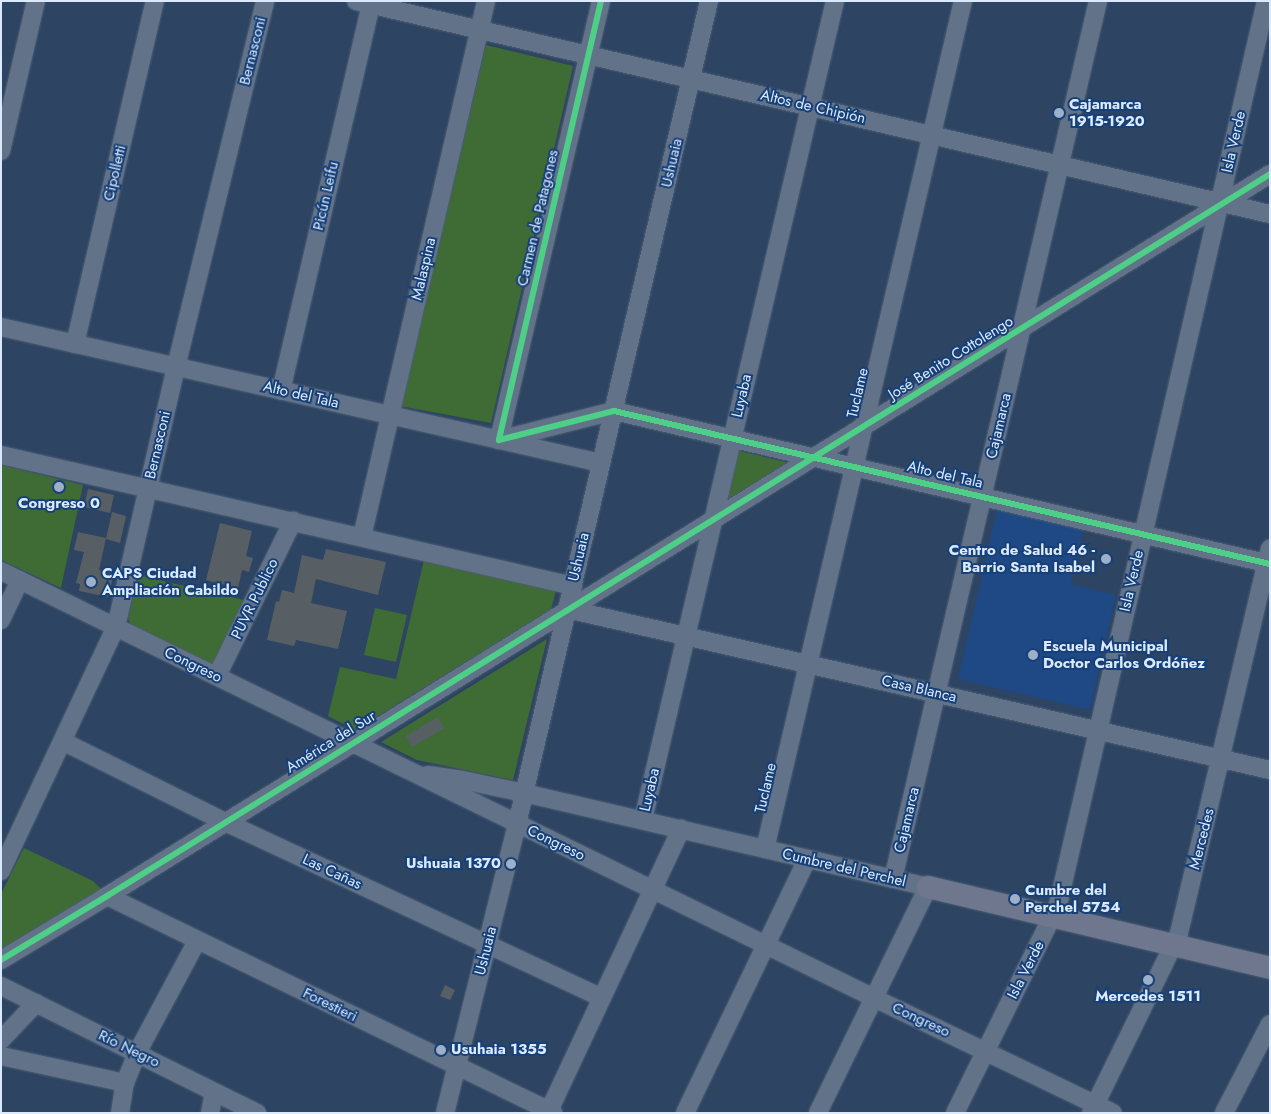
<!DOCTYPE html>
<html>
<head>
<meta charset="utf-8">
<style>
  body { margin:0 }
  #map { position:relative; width:1271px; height:1114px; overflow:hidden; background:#2d4462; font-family:Jost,sans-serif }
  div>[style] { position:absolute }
  .built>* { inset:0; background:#1e4984 }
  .green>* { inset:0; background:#3f6c34 }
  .building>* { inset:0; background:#585f64 }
  .roads { filter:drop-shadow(0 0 1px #4c5e75) drop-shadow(0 0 1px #4c5e75) }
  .minor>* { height:18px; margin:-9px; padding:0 9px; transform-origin:9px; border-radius:9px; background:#627389 }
  .major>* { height:22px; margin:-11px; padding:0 11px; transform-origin:11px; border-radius:11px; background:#6e778d }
  .cycleway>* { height:6px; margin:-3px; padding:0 3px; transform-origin:3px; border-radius:3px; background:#4dcf88 }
  .dots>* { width:14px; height:14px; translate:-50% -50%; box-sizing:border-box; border:2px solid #174078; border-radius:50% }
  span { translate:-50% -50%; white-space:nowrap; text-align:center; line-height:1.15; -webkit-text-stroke:4px #174078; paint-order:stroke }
  .street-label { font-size:15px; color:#dbeafe }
  .poi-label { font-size:15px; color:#dbeafe; font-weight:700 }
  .left { translate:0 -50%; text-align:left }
  .right { translate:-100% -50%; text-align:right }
  .frame { position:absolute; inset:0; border:2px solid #dbeafe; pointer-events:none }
</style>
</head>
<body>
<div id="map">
  <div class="built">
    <i style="clip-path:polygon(997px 510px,1083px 530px,1071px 584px,1116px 595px,1090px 710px,958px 679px)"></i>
  </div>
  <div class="green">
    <i style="clip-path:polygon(486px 45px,573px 66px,491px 423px,400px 406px)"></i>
    <i style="clip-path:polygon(735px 450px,790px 463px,721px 503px)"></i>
    <i style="clip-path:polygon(1px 465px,83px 485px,61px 588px,1px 560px)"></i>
    <i style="clip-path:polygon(424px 560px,556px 590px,551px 610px,355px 730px,328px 716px,340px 667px,396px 679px)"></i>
    <i style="clip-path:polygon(138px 575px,248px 601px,219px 661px,210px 665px,132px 628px,128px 618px)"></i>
    <i style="clip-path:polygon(375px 608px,407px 615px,396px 662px,364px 655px)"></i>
    <i style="clip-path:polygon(547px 639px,513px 780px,417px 760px,381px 742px)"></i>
    <i style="clip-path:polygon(24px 848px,93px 881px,101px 889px,1px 949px,1px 894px)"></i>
  </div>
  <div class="building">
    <i style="clip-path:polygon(88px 489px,114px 495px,110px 513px,84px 507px)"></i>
    <i style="clip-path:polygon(112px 512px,126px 516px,120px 543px,106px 539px)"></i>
    <i style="clip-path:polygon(220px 523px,252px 531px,246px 556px,253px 558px,249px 572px,242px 570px,238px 588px,206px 580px)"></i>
    <i style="clip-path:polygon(78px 532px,106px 538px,99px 570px,114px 573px,108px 597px,79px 591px,80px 584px,76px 583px,84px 552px,74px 550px)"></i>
    <i style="clip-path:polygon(326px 549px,386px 562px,378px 595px,316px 579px,311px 603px,347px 611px,338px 649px,296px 640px,294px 646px,267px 640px,276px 601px,279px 602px,282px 590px,294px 593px,302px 555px,323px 560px)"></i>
    <i style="clip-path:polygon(438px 717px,444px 728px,412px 747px,406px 736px)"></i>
    <i style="clip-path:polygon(445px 985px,455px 990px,450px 1000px,440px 996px)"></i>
  </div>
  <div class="roads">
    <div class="minor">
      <i style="left:356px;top:1px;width:938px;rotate:13.12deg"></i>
      <i style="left:601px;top:1px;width:451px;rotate:103.1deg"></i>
      <i style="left:499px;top:440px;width:119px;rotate:-14.2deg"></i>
      <i style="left:614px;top:411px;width:674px;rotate:13.13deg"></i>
      <i style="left:1px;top:151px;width:154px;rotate:-76.9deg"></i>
      <i style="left:1px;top:327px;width:615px;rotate:12.77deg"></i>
      <i style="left:75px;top:344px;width:352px;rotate:-76.9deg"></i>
      <i style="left:281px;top:391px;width:400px;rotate:-76.9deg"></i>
      <i style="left:1px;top:455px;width:587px;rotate:12.9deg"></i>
      <i style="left:362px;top:537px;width:550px;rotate:-76.97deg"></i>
      <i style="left:1px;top:571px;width:972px;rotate:26.06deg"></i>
      <i style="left:874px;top:998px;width:265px;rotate:25.7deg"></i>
      <i style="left:567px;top:609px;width:721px;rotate:12.9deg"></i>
      <i style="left:1px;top:620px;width:44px;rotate:-64.6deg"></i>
      <i style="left:217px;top:676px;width:173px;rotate:-63.9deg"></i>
      <i style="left:64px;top:742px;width:180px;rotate:26.4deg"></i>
      <i style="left:225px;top:822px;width:416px;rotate:25deg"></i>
      <i style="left:428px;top:775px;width:35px;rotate:8deg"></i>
      <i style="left:463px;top:780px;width:62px;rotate:12deg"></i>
      <i style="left:524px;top:793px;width:415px;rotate:13.1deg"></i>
      <i style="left:928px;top:887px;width:251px;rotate:116deg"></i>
      <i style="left:643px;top:820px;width:841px;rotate:-76.81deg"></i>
      <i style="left:765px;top:849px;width:871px;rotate:-76.86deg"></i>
      <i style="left:1px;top:871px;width:270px;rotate:-64.8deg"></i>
      <i style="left:116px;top:627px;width:267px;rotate:-77deg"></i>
      <i style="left:176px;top:367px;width:377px;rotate:-76.3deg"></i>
      <i style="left:893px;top:879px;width:902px;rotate:-76.86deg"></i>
      <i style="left:107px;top:896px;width:496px;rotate:25.9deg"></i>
      <i style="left:1px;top:960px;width:124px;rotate:-31.1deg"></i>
      <i style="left:107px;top:896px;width:1369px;rotate:-31.83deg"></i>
      <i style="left:1px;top:986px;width:286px;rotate:26.4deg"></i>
      <i style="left:1px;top:1040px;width:51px;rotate:-46.6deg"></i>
      <i style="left:1px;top:1056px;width:127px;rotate:12.3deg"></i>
      <i style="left:120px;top:1113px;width:30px;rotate:-81deg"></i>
      <i style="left:125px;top:1083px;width:32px;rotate:-68deg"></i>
      <i style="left:137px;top:1053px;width:127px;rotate:-61.8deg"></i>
      <i style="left:210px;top:1113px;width:21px;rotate:-79deg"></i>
      <i style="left:445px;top:1113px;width:298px;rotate:-76deg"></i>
      <i style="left:517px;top:824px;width:845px;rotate:-76.87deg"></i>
      <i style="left:548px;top:1113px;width:314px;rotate:-64.9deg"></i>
      <i style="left:685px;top:1113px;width:282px;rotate:-64.3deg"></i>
      <i style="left:955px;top:1113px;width:232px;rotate:-63.7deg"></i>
      <i style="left:1058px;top:905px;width:928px;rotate:-77.04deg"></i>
      <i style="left:1091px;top:1113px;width:200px;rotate:-63.9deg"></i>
      <i style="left:1179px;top:933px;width:395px;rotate:-76.7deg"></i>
      <i style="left:1224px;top:1113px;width:100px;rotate:-62.7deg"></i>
    </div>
    <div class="major">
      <i style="left:928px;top:887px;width:351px;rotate:13.3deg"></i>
    </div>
  </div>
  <div class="cycleway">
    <i style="left:601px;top:1px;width:451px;rotate:103.1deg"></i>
    <i style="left:499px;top:440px;width:119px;rotate:-14.2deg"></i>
    <i style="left:614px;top:411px;width:674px;rotate:13.13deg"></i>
    <i style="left:1px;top:960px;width:124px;rotate:-31.1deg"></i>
    <i style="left:107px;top:896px;width:1369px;rotate:-31.83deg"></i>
  </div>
  <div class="dots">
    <i style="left:1059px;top:113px;background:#9eb0c7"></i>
    <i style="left:59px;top:487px;background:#9eb0c7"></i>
    <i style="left:1106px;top:559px;background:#9eb0c7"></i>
    <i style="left:91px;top:582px;background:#9eb0c7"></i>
    <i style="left:1033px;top:655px;background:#9eb0c7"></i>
    <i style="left:511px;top:864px;background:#9eb0c7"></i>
    <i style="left:1015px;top:899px;background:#9eb0c7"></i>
    <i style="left:1148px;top:980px;background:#9eb0c7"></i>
    <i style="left:441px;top:1050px;background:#9eb0c7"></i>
  </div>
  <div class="street-label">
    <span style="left:253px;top:51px;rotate:-76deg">Bernasconi</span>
    <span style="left:813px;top:107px;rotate:13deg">Altos de Chipión</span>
    <span style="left:1234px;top:142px;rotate:-77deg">Isla Verde</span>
    <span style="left:672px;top:163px;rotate:-77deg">Ushuaia</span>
    <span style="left:115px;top:173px;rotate:-77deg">Cipolletti</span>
    <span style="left:326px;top:196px;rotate:-77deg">Picún Leifu</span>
    <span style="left:538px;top:218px;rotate:-77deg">Carmen de Patagones</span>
    <span style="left:424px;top:269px;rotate:-77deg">Malaspina</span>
    <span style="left:951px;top:358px;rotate:-32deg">José Benito Cottolengo</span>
    <span style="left:858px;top:393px;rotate:-77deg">Tuclame</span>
    <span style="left:301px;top:395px;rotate:13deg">Alto del Tala</span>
    <span style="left:742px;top:396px;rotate:-77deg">Luyaba</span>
    <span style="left:999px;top:426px;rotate:-77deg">Cajamarca</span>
    <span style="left:158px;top:445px;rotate:-77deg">Bernasconi</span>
    <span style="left:945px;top:475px;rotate:13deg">Alto del Tala</span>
    <span style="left:579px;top:557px;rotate:-77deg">Ushuaia</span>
    <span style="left:1132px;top:581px;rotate:-77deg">Isla Verde</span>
    <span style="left:255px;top:599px;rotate:-64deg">PUVR Publico</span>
    <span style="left:193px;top:665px;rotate:26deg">Congreso</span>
    <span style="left:919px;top:689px;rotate:13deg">Casa Blanca</span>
    <span style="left:331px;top:742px;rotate:-32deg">América del Sur</span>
    <span style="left:766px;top:788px;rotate:-77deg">Tuclame</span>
    <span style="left:650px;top:790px;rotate:-77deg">Luyaba</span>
    <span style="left:907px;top:820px;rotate:-77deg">Cajamarca</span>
    <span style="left:1202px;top:839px;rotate:-76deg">Mercedes</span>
    <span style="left:556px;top:843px;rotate:26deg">Congreso</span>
    <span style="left:844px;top:868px;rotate:13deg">Cumbre del Perchel</span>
    <span style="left:332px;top:872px;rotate:25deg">Las Cañas</span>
    <span style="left:486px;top:951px;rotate:-76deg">Ushuaia</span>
    <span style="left:1026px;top:970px;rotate:-63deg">Isla Verde</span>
    <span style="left:330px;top:1005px;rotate:26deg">Forestieri</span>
    <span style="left:921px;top:1020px;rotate:25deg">Congreso</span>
    <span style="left:129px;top:1049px;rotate:26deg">Río Negro</span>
  </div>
  <div class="poi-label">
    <span class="left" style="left:1069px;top:113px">Cajamarca<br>1915-1920</span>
    <span style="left:59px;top:504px">Congreso 0</span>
    <span class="right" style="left:1095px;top:559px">Centro de Salud 46 -<br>Barrio Santa Isabel</span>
    <span class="left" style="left:102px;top:582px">CAPS Ciudad<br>Ampliación Cabildo</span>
    <span class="left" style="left:1043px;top:655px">Escuela Municipal<br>Doctor Carlos Ordóñez</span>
    <span class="right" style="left:501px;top:864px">Ushuaia 1370</span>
    <span class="left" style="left:1025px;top:899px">Cumbre del<br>Perchel 5754</span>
    <span style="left:1148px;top:997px">Mercedes 1511</span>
    <span class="left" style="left:451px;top:1050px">Usuhaia 1355</span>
  </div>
  <div class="frame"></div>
</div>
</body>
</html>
